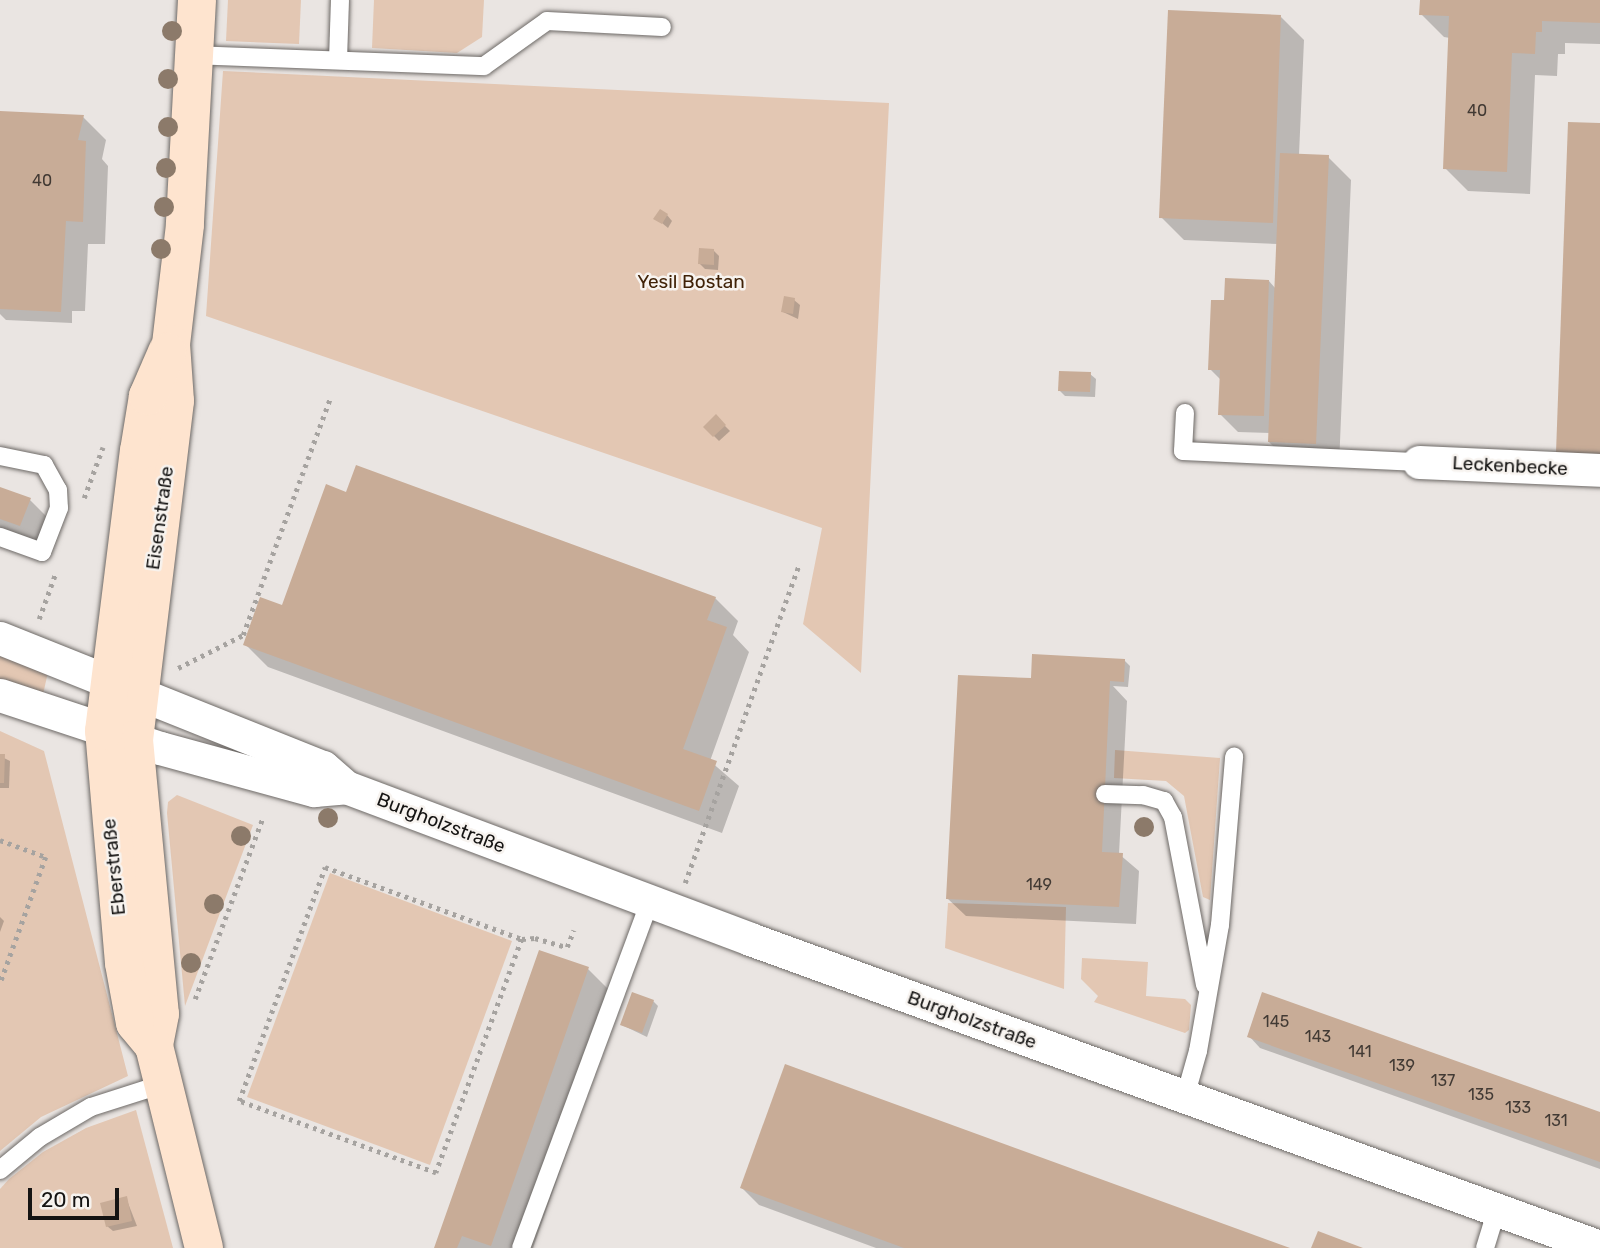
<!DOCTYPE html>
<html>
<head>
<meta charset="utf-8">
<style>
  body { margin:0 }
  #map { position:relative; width:1600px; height:1248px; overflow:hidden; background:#eae5e2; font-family:Rubik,sans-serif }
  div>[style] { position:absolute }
  .green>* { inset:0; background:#e3c7b3 }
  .shadow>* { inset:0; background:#0003 }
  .building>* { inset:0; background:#c8ac97 }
  .path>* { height:4.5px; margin-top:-2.25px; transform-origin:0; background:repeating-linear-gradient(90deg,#a6a3a0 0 3.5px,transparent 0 8.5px) }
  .roads { filter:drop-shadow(0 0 2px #6d6966) drop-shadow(0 0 2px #6d6966) }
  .lane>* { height:18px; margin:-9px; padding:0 9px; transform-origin:9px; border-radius:9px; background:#fff }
  .street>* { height:33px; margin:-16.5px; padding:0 16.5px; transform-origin:16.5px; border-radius:16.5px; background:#fff }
  .secondary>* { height:38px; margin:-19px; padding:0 19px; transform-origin:19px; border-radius:19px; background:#fee4cf }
  .trees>* { width:20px; height:20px; margin:-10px; border-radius:50%; background:#8c7a6a }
  span { translate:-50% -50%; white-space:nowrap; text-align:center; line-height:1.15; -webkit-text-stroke:5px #f7f3ef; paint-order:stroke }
  .number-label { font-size:16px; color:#423a34 }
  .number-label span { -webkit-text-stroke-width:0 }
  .park-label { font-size:19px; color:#402207 }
  .street-label { font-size:19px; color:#151413 }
  .scale { position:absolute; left:28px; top:1188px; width:91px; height:32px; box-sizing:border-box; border:4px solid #151413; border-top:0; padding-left:9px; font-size:21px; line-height:24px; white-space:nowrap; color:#151413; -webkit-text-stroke:5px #f7f3ef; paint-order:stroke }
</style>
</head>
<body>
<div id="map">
  <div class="green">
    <i style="clip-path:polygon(228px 0,301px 0,299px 44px,226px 41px)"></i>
    <i style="clip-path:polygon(374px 0,484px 0,482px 37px,457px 53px,372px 48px)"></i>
    <i style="clip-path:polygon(223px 71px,889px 103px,861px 673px,803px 624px,822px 528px,206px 316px)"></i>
    <i style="clip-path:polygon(0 654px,48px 672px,42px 699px,0 683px)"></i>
    <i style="clip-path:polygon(0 731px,44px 751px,128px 1076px,41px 1117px,0 1151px)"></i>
    <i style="clip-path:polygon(1115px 750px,1220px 758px,1210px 900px,1203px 897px,1184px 796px,1166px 781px,1114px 778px)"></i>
    <i style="clip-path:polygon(177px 795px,253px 825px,185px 1006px,167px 813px,168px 802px)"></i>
    <i style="clip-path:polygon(330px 873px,512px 941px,430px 1165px,247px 1097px)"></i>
    <i style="clip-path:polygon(948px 903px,1066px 907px,1064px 989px,945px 948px)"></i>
    <i style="clip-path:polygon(1082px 958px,1148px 962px,1146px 996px,1185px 999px,1191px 1005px,1189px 1030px,1185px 1033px,1094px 1002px,1098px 996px,1081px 979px)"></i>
    <i style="clip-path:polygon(136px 1110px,173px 1248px,0 1248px,0 1189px,9px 1179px,43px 1152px,86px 1128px)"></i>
  </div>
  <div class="shadow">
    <i style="clip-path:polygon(1421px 0,1600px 0,1600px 44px,1565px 43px,1565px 54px,1558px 54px,1557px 76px,1535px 75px,1530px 194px,1468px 191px,1445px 168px,1450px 38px,1444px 37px,1421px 14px)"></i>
    <i style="clip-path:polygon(1281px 17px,1304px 40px,1299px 155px,1328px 157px,1351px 180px,1339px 466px,1292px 465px,1269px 442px,1270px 433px,1238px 432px,1220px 414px,1222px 381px,1210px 369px,1225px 302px,1269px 281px,1276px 289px,1278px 244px,1184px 240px,1161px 217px)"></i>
    <i style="clip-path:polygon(0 113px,83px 117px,106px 140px,102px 159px,108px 166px,105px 244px,88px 244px,85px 311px,72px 311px,72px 323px,6px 320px,0 314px)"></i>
    <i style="clip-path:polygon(667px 215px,672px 221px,668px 228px,656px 218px)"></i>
    <i style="clip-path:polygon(713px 250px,719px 256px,718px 270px,705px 269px,700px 264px)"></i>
    <i style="clip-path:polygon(794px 300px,800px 305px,798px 319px,783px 312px)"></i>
    <i style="clip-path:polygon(1090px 374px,1096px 379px,1095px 397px,1065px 396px,1059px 390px)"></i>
    <i style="clip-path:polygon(716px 417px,730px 431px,719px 441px,705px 427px)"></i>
    <i style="clip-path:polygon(0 489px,30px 500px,47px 517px,38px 543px,0 528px)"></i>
    <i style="clip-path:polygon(715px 598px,738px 621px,733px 635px,749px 652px,710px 761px,739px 786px,722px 833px,268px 667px,245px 644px,283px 607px)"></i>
    <i style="clip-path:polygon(1124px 660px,1130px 666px,1128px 687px,1113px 686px,1127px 701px,1119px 854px,1139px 871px,1136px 924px,966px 916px,948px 899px,1035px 680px)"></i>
    <i style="clip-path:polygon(0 756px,10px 761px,9px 788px,0 788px)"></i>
    <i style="clip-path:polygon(0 917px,4px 921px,0 932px)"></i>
    <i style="clip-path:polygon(588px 969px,620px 1001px,533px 1248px,436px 1248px)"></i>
    <i style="clip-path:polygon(653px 1001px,658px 1006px,647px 1037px,622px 1025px)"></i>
    <i style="clip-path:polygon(1249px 1036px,1600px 1114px,1600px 1169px,1260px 1048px)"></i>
    <i style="clip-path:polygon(742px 1188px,1286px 1248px,876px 1248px,759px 1205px)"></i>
    <i style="clip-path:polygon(126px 1198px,137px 1226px,113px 1231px,107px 1226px)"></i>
  </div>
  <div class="building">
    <i style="clip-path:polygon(1420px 0,1600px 0,1600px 23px,1542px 21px,1542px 32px,1536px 32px,1535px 54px,1512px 53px,1507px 172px,1443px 169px,1449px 16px,1419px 15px)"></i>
    <i style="clip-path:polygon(1168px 10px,1281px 15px,1273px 223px,1159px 218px)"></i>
    <i style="clip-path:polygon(0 111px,84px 115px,78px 140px,86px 141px,83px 222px,66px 221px,61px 312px,0 309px)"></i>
    <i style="clip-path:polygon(1568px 122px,1600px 123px,1600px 455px,1556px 453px)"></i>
    <i style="clip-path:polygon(1280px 153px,1329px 155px,1316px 444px,1268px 442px)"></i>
    <i style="clip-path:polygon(660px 209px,668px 214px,662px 224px,653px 219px)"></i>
    <i style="clip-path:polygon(699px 248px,714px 249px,714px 265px,698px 264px)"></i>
    <i style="clip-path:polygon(1225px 278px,1269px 280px,1264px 416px,1218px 415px,1220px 370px,1208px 370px,1211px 300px,1224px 300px)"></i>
    <i style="clip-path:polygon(784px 296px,795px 298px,793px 314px,781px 312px)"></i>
    <i style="clip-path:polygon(1059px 371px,1091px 372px,1090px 392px,1058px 391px)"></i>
    <i style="clip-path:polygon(716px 414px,726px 425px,713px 437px,703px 427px)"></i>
    <i style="clip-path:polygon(356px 465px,716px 597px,707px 620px,727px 627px,683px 749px,717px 761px,699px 811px,243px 645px,260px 597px,282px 605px,326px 484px,346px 492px)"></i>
    <i style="clip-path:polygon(0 487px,31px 498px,20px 526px,0 519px)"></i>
    <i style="clip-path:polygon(1032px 654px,1125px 659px,1124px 682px,1110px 681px,1102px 852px,1123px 853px,1119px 907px,946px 899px,958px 675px,1031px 678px)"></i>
    <i style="clip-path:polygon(0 754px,5px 754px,4px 783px,0 783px)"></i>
    <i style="clip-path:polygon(539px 950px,589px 967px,491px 1246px,462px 1236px,457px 1248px,434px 1248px)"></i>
    <i style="clip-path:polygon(632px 992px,654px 1000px,642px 1033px,620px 1025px)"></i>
    <i style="clip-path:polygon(1262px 992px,1600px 1112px,1600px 1162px,1247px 1037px)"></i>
    <i style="clip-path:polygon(785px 1064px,1290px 1248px,904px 1248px,740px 1188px)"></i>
    <i style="clip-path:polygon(127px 1196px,132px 1221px,106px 1227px,100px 1203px)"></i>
    <i style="clip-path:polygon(1318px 1231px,1363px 1248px,1311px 1248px)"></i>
  </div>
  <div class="path">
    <i style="left:84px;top:498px;width:54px;rotate:-69.6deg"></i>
    <i style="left:39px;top:619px;width:50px;rotate:-70.1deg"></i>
    <i style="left:178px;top:668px;width:73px;rotate:-26.9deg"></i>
    <i style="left:243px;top:635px;width:252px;rotate:-69.8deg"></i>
    <i style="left:0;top:840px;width:49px;rotate:20.3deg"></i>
    <i style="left:46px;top:857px;width:135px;rotate:109.9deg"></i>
    <i style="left:325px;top:867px;width:210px;rotate:20.1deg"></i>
    <i style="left:522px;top:939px;width:249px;rotate:110.2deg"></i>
    <i style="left:436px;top:1173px;width:210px;rotate:-159.9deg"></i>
    <i style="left:239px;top:1101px;width:249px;rotate:-69.8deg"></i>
    <i style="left:685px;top:883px;width:336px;rotate:-70.3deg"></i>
    <i style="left:522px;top:939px;width:13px;rotate:-4deg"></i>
    <i style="left:535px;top:938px;width:33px;rotate:16deg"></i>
    <i style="left:567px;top:947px;width:18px;rotate:-68deg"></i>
    <i style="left:195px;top:999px;width:194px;rotate:-69.5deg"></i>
  </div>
  <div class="roads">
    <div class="lane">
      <i style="left:194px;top:55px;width:290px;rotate:2.2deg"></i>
      <i style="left:484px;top:66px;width:77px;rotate:-35.5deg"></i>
      <i style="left:547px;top:21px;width:115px;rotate:3deg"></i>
      <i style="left:338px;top:60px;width:60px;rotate:-88.1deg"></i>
      <i style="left:1185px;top:413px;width:38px;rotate:93deg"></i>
      <i style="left:1183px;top:451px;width:236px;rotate:2.7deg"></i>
      <i style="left:0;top:456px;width:45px;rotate:11.6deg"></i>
      <i style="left:44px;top:465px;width:29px;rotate:61deg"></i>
      <i style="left:58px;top:490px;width:18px;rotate:87deg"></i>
      <i style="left:59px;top:508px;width:47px;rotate:111.1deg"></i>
      <i style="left:42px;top:552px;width:45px;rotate:-160.3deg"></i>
      <i style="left:1105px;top:794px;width:38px;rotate:2deg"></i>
      <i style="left:1143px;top:795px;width:22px;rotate:16deg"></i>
      <i style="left:1164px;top:801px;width:18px;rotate:61deg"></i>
      <i style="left:1173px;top:817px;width:171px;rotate:79.2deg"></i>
      <i style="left:1185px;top:1097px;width:48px;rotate:-74.2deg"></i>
      <i style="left:1198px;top:1051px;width:128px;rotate:-80.1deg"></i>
      <i style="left:1220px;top:925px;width:169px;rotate:-85.2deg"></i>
      <i style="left:0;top:1170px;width:52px;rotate:-39.5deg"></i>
      <i style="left:40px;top:1137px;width:59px;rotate:-30.5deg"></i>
      <i style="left:91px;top:1107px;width:76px;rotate:-17.7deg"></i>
      <i style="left:521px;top:1248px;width:369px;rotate:-69.6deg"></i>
      <i style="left:1485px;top:1248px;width:41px;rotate:-72.9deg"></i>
    </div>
    <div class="street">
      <i style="left:1419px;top:462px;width:181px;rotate:2.5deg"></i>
      <i style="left:0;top:638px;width:348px;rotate:21.8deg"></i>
      <i style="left:323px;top:767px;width:30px;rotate:41deg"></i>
      <i style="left:346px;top:787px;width:432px;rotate:20.6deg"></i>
      <i style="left:750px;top:939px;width:904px;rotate:19.92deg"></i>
      <i style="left:0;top:695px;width:169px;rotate:18.3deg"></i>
      <i style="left:160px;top:748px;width:160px;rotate:15.3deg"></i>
      <i style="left:314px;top:790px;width:32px;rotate:-5deg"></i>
    </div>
    <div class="secondary">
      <i style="left:197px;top:0;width:225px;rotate:93.1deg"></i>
      <i style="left:185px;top:225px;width:120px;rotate:96.7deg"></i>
      <i style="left:171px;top:344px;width:57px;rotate:86deg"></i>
      <i style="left:175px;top:401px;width:341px;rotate:96.9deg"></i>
      <i style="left:134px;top:740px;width:275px;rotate:84.6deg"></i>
      <i style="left:160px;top:1014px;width:33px;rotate:101deg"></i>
      <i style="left:154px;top:1046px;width:208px;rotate:76.1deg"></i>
      <i style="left:150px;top:1041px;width:23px;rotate:-130deg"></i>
      <i style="left:135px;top:1023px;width:61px;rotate:-100.4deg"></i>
      <i style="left:124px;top:963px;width:233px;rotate:-94.9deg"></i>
      <i style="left:104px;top:731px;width:282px;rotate:-82.9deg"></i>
      <i style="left:139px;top:451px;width:56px;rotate:-80.7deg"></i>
      <i style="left:148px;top:396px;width:48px;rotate:-66.6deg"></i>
    </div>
  </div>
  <div class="trees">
    <i style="left:172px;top:31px"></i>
    <i style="left:168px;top:79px"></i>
    <i style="left:168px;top:127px"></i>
    <i style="left:166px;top:168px"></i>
    <i style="left:164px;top:207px"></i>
    <i style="left:161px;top:249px"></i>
    <i style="left:328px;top:818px"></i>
    <i style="left:1144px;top:827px"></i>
    <i style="left:241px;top:836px"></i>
    <i style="left:214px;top:904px"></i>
    <i style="left:191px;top:963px"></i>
  </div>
  <div class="number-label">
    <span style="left:1477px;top:111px">40</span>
    <span style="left:42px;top:181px">40</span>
    <span style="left:1039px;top:885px">149</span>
    <span style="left:1276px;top:1022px">145</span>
    <span style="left:1318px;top:1037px">143</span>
    <span style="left:1360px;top:1052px">141</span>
    <span style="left:1402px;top:1066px">139</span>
    <span style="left:1443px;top:1081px">137</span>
    <span style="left:1481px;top:1095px">135</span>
    <span style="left:1518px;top:1108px">133</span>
    <span style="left:1556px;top:1121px">131</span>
  </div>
  <div class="park-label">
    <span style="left:691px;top:282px">Yesil Bostan</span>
  </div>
  <div class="street-label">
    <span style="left:1510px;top:466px;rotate:3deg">Leckenbecke</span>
    <span style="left:160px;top:518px;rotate:-82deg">Eisenstraße</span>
    <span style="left:441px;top:823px;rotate:21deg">Burgholzstraße</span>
    <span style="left:114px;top:867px;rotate:-96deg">Eberstraße</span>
    <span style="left:972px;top:1020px;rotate:20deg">Burgholzstraße</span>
  </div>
  <div class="scale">20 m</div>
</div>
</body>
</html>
